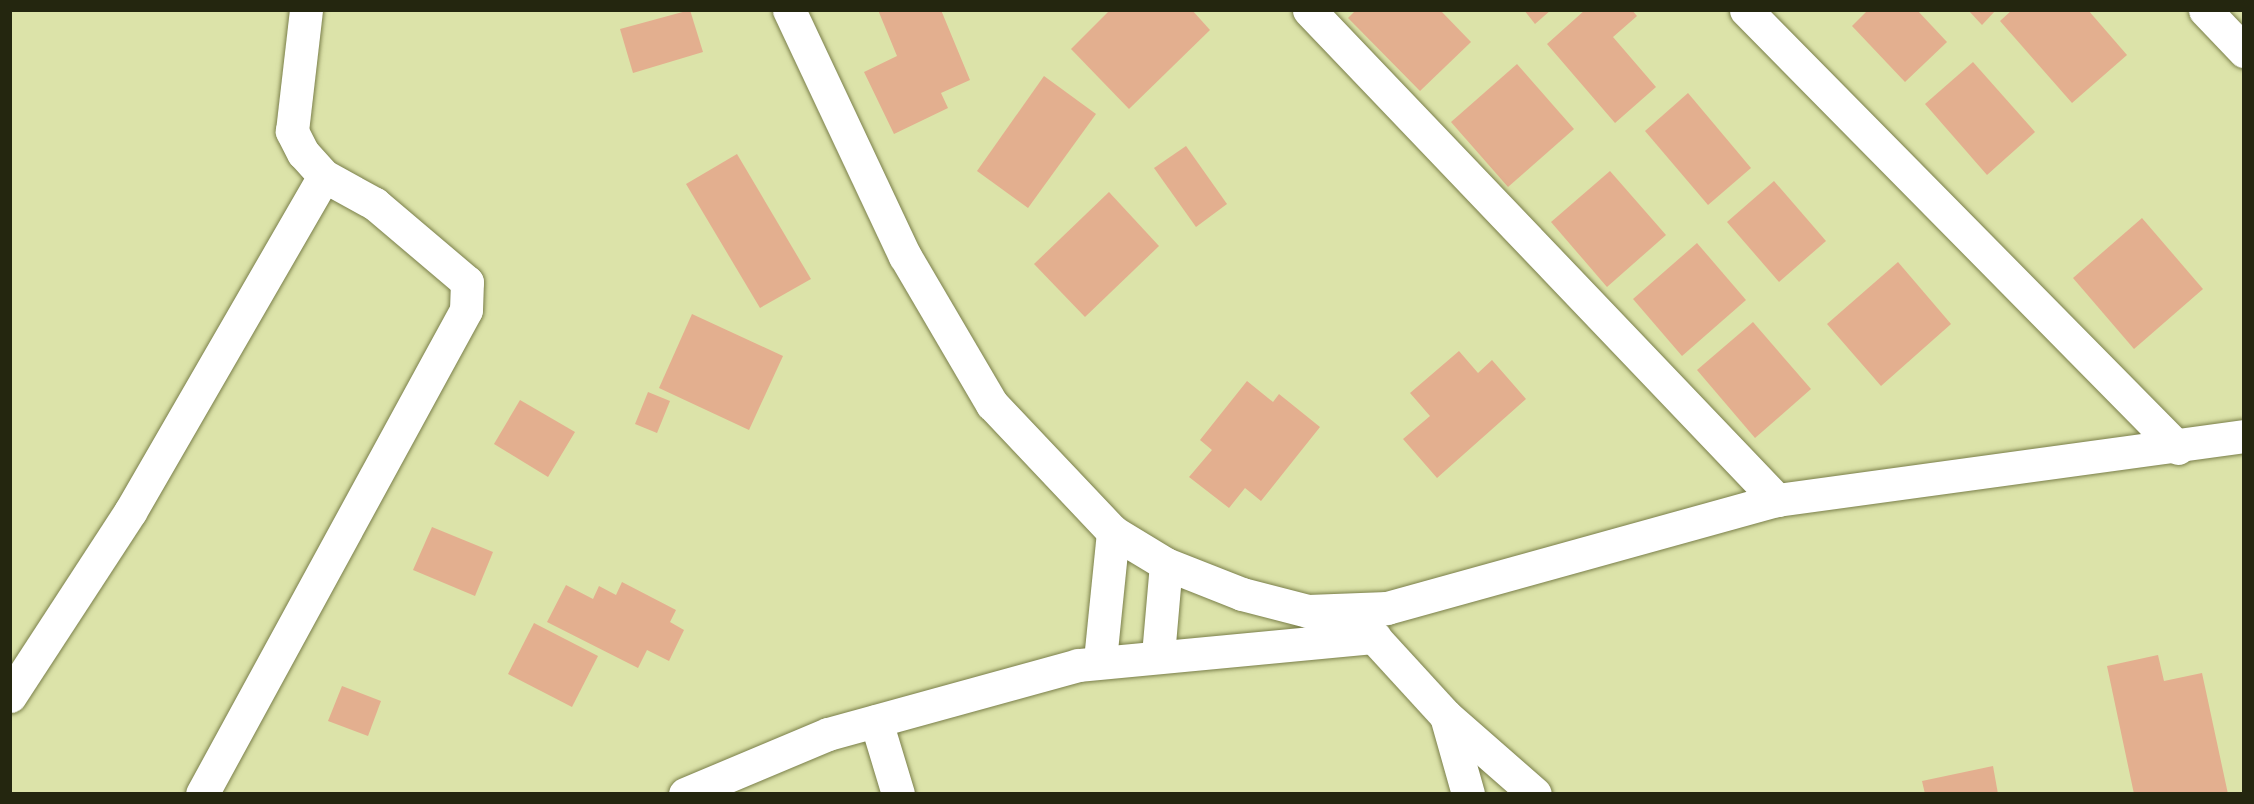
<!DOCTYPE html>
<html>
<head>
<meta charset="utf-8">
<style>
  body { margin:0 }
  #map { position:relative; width:2254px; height:804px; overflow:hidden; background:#dce3a9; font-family:Raleway,sans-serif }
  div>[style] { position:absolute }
  .building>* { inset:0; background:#e3af8f }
  .roads { filter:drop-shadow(0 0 2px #7a7f4a) drop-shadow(0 0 2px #7a7f4a) }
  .street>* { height:33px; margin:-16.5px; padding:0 16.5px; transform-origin:16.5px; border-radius:16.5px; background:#fff }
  span { translate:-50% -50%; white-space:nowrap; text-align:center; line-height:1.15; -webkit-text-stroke:5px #eaf0b6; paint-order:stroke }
  .frame { position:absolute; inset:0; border:12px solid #24260f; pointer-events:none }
</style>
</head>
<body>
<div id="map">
  <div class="building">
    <i style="clip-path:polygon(690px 10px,703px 52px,633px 73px,620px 29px)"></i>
    <i style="clip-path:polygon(878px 10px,941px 10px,970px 80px,941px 93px,948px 108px,894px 134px,864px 72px,897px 56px)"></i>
    <i style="clip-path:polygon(1110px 10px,1192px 10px,1210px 30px,1129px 109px,1071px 49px)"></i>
    <i style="clip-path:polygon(1356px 10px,1440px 10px,1471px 42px,1420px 91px,1348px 18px)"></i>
    <i style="clip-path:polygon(1524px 10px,1551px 10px,1535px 24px)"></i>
    <i style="clip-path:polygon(1585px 10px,1632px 10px,1637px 16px,1613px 37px,1656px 87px,1615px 123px,1547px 44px)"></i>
    <i style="clip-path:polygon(1868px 10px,1917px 10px,1947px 42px,1905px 82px,1852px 26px)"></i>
    <i style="clip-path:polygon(1968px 10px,1996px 10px,1982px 25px)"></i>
    <i style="clip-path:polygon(2012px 10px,2088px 10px,2127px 55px,2072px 103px,2000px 21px)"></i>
    <i style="clip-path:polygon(1973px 62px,2035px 132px,1987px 175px,1925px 104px)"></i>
    <i style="clip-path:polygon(1517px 64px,1574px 129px,1508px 187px,1451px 122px)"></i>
    <i style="clip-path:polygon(1044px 76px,1096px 114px,1028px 208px,977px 171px)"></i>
    <i style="clip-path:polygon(1688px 93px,1751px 168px,1708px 205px,1645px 131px)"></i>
    <i style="clip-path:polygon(1186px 146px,1227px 204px,1196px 227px,1154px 168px)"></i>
    <i style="clip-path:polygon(737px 154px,811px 279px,760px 308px,686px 184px)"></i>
    <i style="clip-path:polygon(1610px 171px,1666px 235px,1607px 287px,1551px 222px)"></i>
    <i style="clip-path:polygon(1774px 181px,1826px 241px,1779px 282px,1727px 222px)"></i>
    <i style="clip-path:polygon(1109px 192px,1159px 246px,1085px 317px,1034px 264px)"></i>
    <i style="clip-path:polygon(2142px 218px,2203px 289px,2134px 349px,2073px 278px)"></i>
    <i style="clip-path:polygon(1697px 243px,1746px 300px,1682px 356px,1633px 299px)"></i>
    <i style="clip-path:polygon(1898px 262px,1951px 324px,1881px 386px,1827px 324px)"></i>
    <i style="clip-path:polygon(692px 314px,783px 356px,749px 430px,659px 388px)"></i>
    <i style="clip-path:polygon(1753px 322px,1811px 389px,1755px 438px,1697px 370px)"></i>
    <i style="clip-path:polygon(1459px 351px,1478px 373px,1492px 360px,1526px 399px,1437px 478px,1403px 439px,1430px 416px,1410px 393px)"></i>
    <i style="clip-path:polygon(1247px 381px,1273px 402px,1279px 394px,1320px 427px,1261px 501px,1245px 488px,1229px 508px,1189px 477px,1212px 450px,1200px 440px)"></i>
    <i style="clip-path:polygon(648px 392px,670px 401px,657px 433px,635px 424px)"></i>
    <i style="clip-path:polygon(520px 400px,575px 432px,548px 477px,494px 444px)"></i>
    <i style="clip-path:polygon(432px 527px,493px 552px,475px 596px,413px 570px)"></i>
    <i style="clip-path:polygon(622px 582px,676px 610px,670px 622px,684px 630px,669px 661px,647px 650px,638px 668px,547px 622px,566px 585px,593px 599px,599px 586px,616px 595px)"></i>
    <i style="clip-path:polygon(534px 623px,598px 656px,572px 707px,508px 674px)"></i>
    <i style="clip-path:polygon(2158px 655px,2164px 681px,2202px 673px,2228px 794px,2134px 794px,2107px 666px)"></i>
    <i style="clip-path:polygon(342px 686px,381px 701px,368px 736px,328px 721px)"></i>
    <i style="clip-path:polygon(1993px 766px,1998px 794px,1925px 794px,1922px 781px)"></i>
  </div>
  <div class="roads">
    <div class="street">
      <i style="left:789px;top:10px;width:272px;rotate:64.8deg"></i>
      <i style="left:905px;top:256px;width:172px;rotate:59.6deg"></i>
      <i style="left:992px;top:404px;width:176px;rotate:46.6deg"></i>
      <i style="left:1113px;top:532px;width:62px;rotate:31.1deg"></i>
      <i style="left:1166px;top:564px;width:82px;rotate:21.5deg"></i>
      <i style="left:1242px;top:594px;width:68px;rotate:14.4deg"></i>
      <i style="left:1308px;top:611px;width:79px;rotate:-2.2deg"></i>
      <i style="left:1387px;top:608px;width:405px;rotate:-15.5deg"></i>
      <i style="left:1777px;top:500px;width:471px;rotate:-7.8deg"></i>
      <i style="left:1309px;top:10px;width:678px;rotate:46.32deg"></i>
      <i style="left:1746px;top:10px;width:615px;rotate:45.4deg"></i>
      <i style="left:2205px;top:10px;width:57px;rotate:46.4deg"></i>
      <i style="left:1360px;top:622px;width:127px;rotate:47.5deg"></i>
      <i style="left:1446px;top:716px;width:118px;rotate:41.2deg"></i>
      <i style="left:1158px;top:655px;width:91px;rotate:-85deg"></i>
      <i style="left:1100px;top:660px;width:129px;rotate:-84.2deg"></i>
      <i style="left:10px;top:696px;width:220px;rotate:-56.9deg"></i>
      <i style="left:130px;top:512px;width:388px;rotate:-60deg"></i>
      <i style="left:1446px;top:716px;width:81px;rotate:74.2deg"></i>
      <i style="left:876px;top:721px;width:76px;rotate:73.2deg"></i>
      <i style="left:202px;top:794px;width:551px;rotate:-61.39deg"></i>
      <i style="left:466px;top:310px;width:28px;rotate:-88deg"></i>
      <i style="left:467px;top:282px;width:121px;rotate:-139.7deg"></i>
      <i style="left:375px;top:204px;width:58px;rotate:-151.2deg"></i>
      <i style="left:324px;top:176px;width:31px;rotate:-132deg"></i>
      <i style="left:303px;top:153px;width:25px;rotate:-117deg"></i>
      <i style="left:292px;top:131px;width:122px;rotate:-83.4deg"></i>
      <i style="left:685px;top:794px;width:155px;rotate:-22.8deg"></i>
      <i style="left:828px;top:734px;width:259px;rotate:-15.4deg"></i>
      <i style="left:1078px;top:665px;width:298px;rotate:-5.4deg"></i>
    </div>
  </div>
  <div class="frame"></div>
</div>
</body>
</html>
